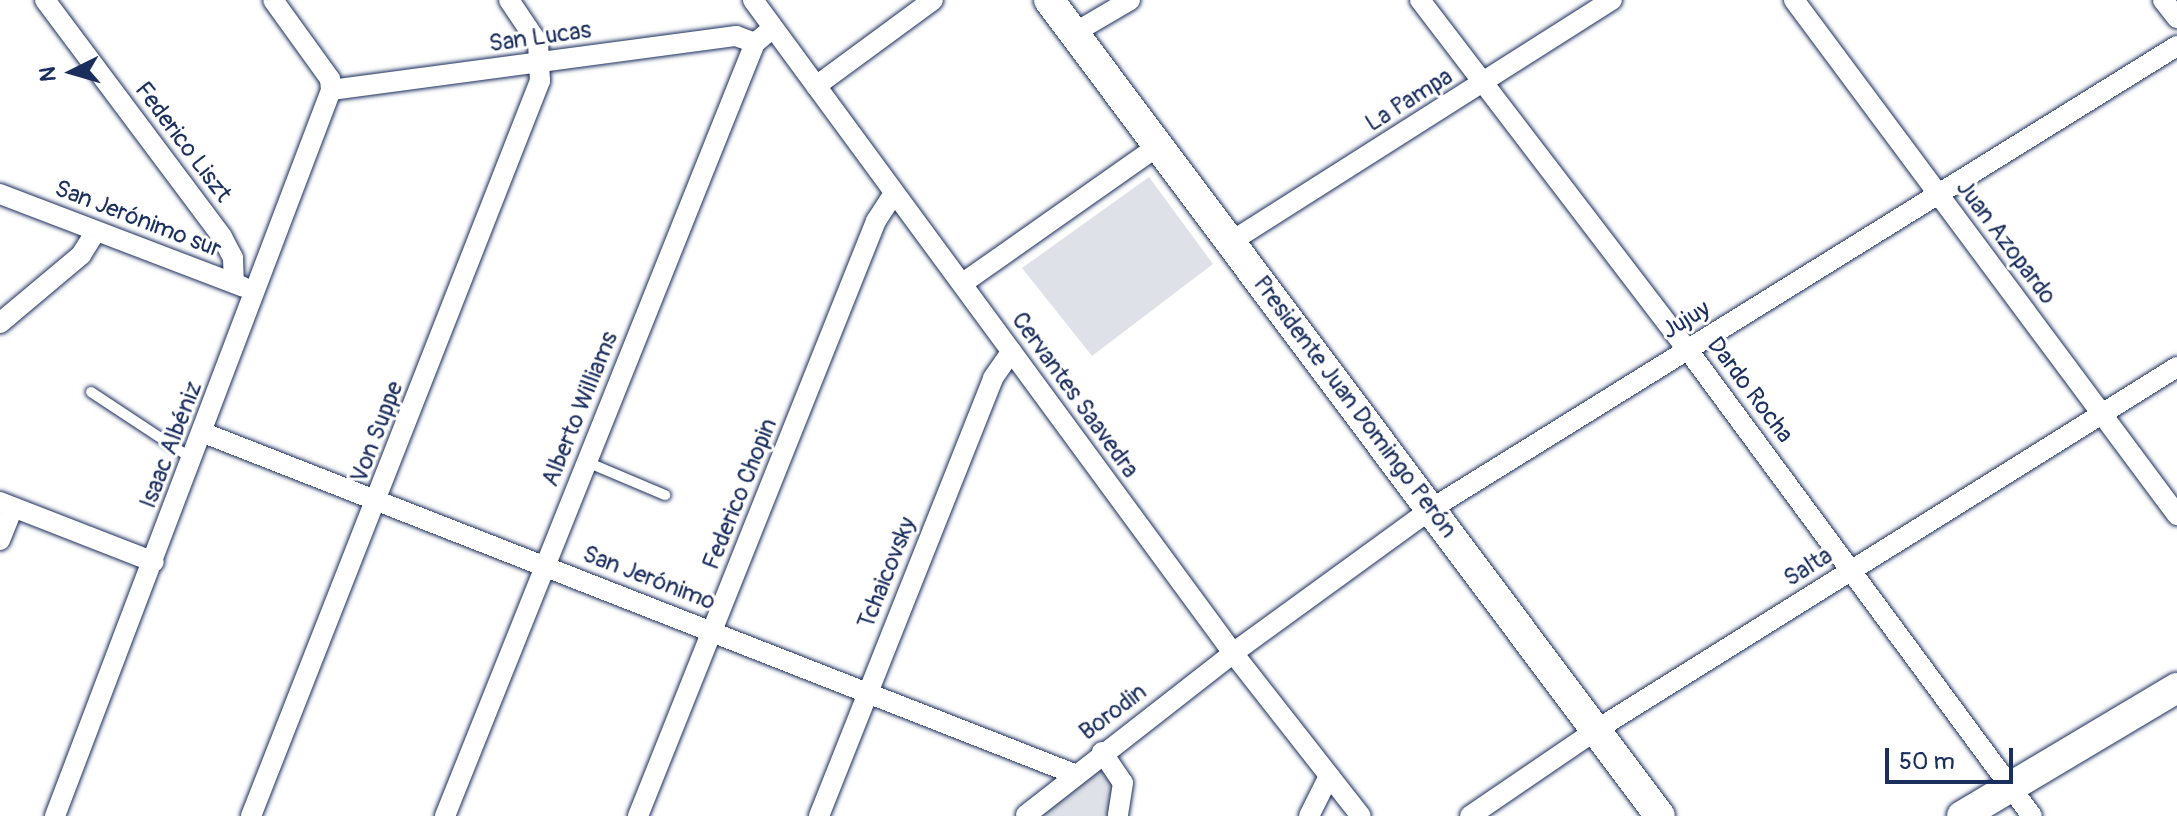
<!DOCTYPE html>
<html>
<head>
<meta charset="utf-8">
<style>
  body { margin:0 }
  #map { position:relative; width:2177px; height:816px; overflow:hidden; background:#fff; font-family:Pangolin,sans-serif }
  div>[style] { position:absolute }
  .green>* { inset:0; background:#dee1e7 }
  .roads { filter:drop-shadow(0 0 2px #1b2f5e) drop-shadow(0 0 2px #1b2f5e) }
  .lane>* { height:10px; margin:-5px; padding:0 5px; transform-origin:5px; border-radius:5px; background:#fff }
  .street>* { height:20px; margin:-10px; padding:0 10px; transform-origin:10px; border-radius:10px; background:#fff }
  .secondary>* { height:30px; margin:-15px; padding:0 15px; transform-origin:15px; border-radius:15px; background:#fff }
  span { translate:-50% -50%; white-space:nowrap; text-align:center; line-height:1.15; -webkit-text-stroke:6px #fff; paint-order:stroke }
  .street-label { font-size:24px; color:#1b2f5e }
  .north { position:absolute; left:32px; top:32px; width:80px; height:80px; -webkit-text-stroke:6px #fff; paint-order:stroke; rotate:265deg; font-size:22px; font-weight:700; line-height:32px; text-align:center; color:#1b2f5e }
  .north::after { content:''; display:block; margin:auto; width:28px; height:36px; background:#1b2f5e; clip-path:polygon(50% 0,100% 100%,50% 72%,0 100%) }
  .scale { position:absolute; left:1885px; top:748px; width:128px; height:36px; box-sizing:border-box; border:4px solid #1b2f5e; border-top:0; padding-left:10px; font-size:24px; line-height:28px; white-space:nowrap; color:#1b2f5e; -webkit-text-stroke:6px #fff; paint-order:stroke }
</style>
</head>
<body>
<div id="map">
  <div class="green">
    <i style="clip-path:polygon(1149px 177px,1213px 264px,1092px 356px,1022px 268px)"></i>
    <i style="clip-path:polygon(1096px 765px,1112px 774px,1117px 785px,1109px 816px,1039px 816px)"></i>
  </div>
  <div class="roads">
    <div class="lane">
      <i style="left:91px;top:392px;width:120px;rotate:33.4deg"></i>
      <i style="left:587px;top:462px;width:85px;rotate:22.9deg"></i>
    </div>
    <div class="street">
      <i style="left:45px;top:0;width:296px;rotate:53.2deg"></i>
      <i style="left:222px;top:237px;width:24px;rotate:62deg"></i>
      <i style="left:233px;top:258px;width:25px;rotate:88deg"></i>
      <i style="left:753px;top:0;width:810px;rotate:53.68deg"></i>
      <i style="left:1233px;top:653px;width:207px;rotate:51.9deg"></i>
      <i style="left:1420px;top:0;width:441px;rotate:52.6deg"></i>
      <i style="left:1688px;top:350px;width:579px;rotate:53.57deg"></i>
      <i style="left:1794px;top:0;width:642px;rotate:53.36deg"></i>
      <i style="left:2163px;top:0;width:23px;rotate:52deg"></i>
      <i style="left:1074px;top:33px;width:65px;rotate:-30.5deg"></i>
      <i style="left:816px;top:86px;width:145px;rotate:-36.3deg"></i>
      <i style="left:331px;top:90px;width:409px;rotate:-7.6deg"></i>
      <i style="left:736px;top:36px;width:20px;rotate:20deg"></i>
      <i style="left:0;top:194px;width:260px;rotate:20.9deg"></i>
      <i style="left:1232px;top:241px;width:450px;rotate:-32.4deg"></i>
      <i style="left:963px;top:283px;width:240px;rotate:-35.1deg"></i>
      <i style="left:0;top:323px;width:106px;rotate:-40deg"></i>
      <i style="left:81px;top:255px;width:26px;rotate:-58deg"></i>
      <i style="left:204px;top:433px;width:934px;rotate:21.4deg"></i>
      <i style="left:0;top:502px;width:165px;rotate:21.3deg"></i>
      <i style="left:0;top:540px;width:35px;rotate:-68deg"></i>
      <i style="left:1102px;top:752px;width:37px;rotate:56deg"></i>
      <i style="left:1123px;top:783px;width:33px;rotate:99deg"></i>
      <i style="left:1026px;top:815px;width:263px;rotate:-38deg"></i>
      <i style="left:1233px;top:653px;width:245px;rotate:-36deg"></i>
      <i style="left:1431px;top:509px;width:878px;rotate:-31.83deg"></i>
      <i style="left:55px;top:816px;width:777px;rotate:-69.18deg"></i>
      <i style="left:331px;top:90px;width:11px;rotate:-95deg"></i>
      <i style="left:330px;top:79px;width:97px;rotate:-125.8deg"></i>
      <i style="left:251px;top:816px;width:790px;rotate:-68.54deg"></i>
      <i style="left:540px;top:81px;width:38px;rotate:-93deg"></i>
      <i style="left:538px;top:43px;width:52px;rotate:-124deg"></i>
      <i style="left:445px;top:816px;width:833px;rotate:-68.15deg"></i>
      <i style="left:755px;top:43px;width:23px;rotate:-40deg"></i>
      <i style="left:638px;top:816px;width:641px;rotate:-68.2deg"></i>
      <i style="left:876px;top:221px;width:33px;rotate:-57deg"></i>
      <i style="left:819px;top:816px;width:471px;rotate:-68.3deg"></i>
      <i style="left:993px;top:378px;width:32px;rotate:-55deg"></i>
      <i style="left:1309px;top:816px;width:45px;rotate:-63.4deg"></i>
      <i style="left:1470px;top:816px;width:153px;rotate:-34.3deg"></i>
      <i style="left:1596px;top:730px;width:685px;rotate:-32deg"></i>
    </div>
    <div class="secondary">
      <i style="left:1049px;top:0;width:1019px;rotate:53.18deg"></i>
      <i style="left:1962px;top:816px;width:250px;rotate:-30.8deg"></i>
    </div>
  </div>
  <div class="street-label">
    <span style="left:540px;top:37px;rotate:-8deg">San Lucas</span>
    <span style="left:1409px;top:100px;rotate:-32deg">La Pampa</span>
    <span style="left:183px;top:142px;rotate:53deg">Federico Liszt</span>
    <span style="left:138px;top:219px;rotate:21deg">San Jerónimo sur</span>
    <span style="left:2006px;top:242px;rotate:53deg">Juan Azopardo</span>
    <span style="left:1686px;top:320px;rotate:-31deg">Jujuy</span>
    <span style="left:1750px;top:390px;rotate:53deg">Dardo Rocha</span>
    <span style="left:1075px;top:395px;rotate:54deg">Cervantes Saavedra</span>
    <span style="left:1355px;top:407px;rotate:53deg">Presidente Juan Domingo Perón</span>
    <span style="left:580px;top:409px;rotate:-68deg">Alberto Williams</span>
    <span style="left:377px;top:432px;rotate:-69deg">Von Suppe</span>
    <span style="left:171px;top:445px;rotate:-69deg">Isaac Albéniz</span>
    <span style="left:740px;top:494px;rotate:-68deg">Federico Chopin</span>
    <span style="left:1808px;top:567px;rotate:-32deg">Salta</span>
    <span style="left:887px;top:573px;rotate:-68deg">Tchaicovsky</span>
    <span style="left:649px;top:578px;rotate:21deg">San Jerónimo</span>
    <span style="left:1113px;top:712px;rotate:-37deg">Borodin</span>
  </div>
  <div class="north">N</div>
  <div class="scale">50 m</div>
</div>
</body>
</html>
